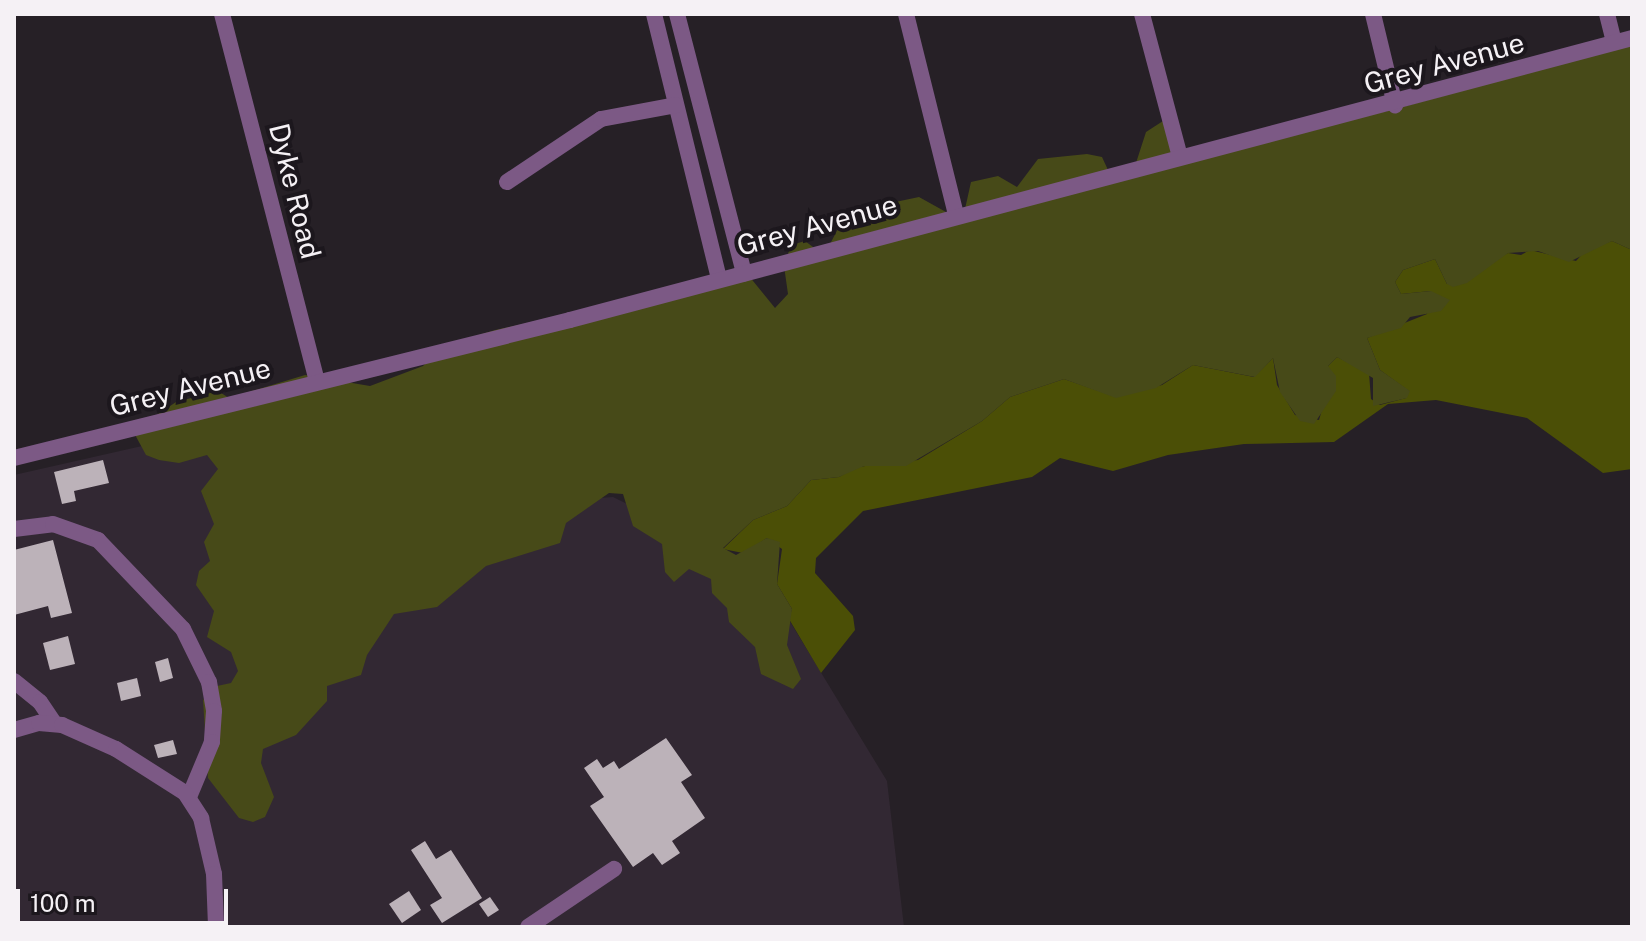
<!DOCTYPE html>
<html>
<head>
<meta charset="utf-8">
<style>
  body { margin:0 }
  #map { position:relative; width:1646px; height:941px; overflow:hidden; background:#262026; font-family:"Public Sans",sans-serif }
  div>[style] { position:absolute }
  .built>* { inset:0; background:#322833 }
  .green>* { inset:0; background:#4b4f06 }
  .forest>* { inset:0; background:#474a18 }
  .building>* { inset:0; background:#bcb2b9 }
  .minor>* { height:16px; margin:-8px; padding:0 8px; transform-origin:8px; border-radius:8px; background:#7c5985 }
  span { translate:-50% -50%; white-space:nowrap; text-align:center; line-height:1.15; -webkit-text-stroke:8px #1c171d; paint-order:stroke }
  .street-label { font-size:28px; color:#f5f1f5 }
  .frame { position:absolute; inset:0; border:16px solid #f5f1f5; pointer-events:none }
  .scale { position:absolute; left:16px; top:889px; width:212px; height:36px; box-sizing:border-box; border:4px solid #f5f1f5; border-top:0; padding-left:10px; font-size:24px; line-height:28px; white-space:nowrap; color:#f5f1f5; -webkit-text-stroke:6px #1c171d; paint-order:stroke }
</style>
</head>
<body>
<div id="map">
  <div class="built">
    <i style="clip-path:polygon(226px 427px,410px 512px,613px 497px,758px 569px,887px 781px,904px 927px,14px 927px,14px 475px)"></i>
  </div>
  <div class="green">
    <i style="clip-path:polygon(1612px 241px,1632px 250px,1632px 469px,1603px 473px,1527px 418px,1436px 400px,1388px 404px,1334px 442px,1244px 444px,1168px 455px,1113px 471px,1060px 458px,1032px 477px,863px 511px,816px 558px,815px 573px,853px 616px,855px 630px,821px 673px,789px 619px,792px 609px,777px 584px,782px 549px,767px 538px,743px 553px,723px 549px,753px 520px,787px 506px,811px 480px,839px 477px,857px 467px,918px 460px,982px 421px,1010px 397px,1064px 379px,1116px 397px,1162px 385px,1193px 365px,1254px 377px,1273px 358px,1277px 385px,1295px 415px,1319px 420px,1324px 403px,1331px 396px,1328px 366px,1337px 357px,1369px 373px,1371px 399px,1380px 405px,1406px 398px,1409px 391px,1380px 370px,1367px 338px,1427px 314px,1431px 291px,1401px 294px,1395px 282px,1403px 270px,1435px 259px,1447px 284px,1508px 253px,1521px 255px,1530px 250px,1576px 261px,1586px 250px)"></i>
  </div>
  <div class="forest">
    <i style="clip-path:polygon(1632px 44px,1632px 250px,1612px 241px,1569px 262px,1538px 251px,1508px 253px,1467px 283px,1453px 287px,1447px 284px,1435px 259px,1403px 270px,1395px 282px,1401px 294px,1431px 291px,1450px 300px,1441px 311px,1410px 317px,1401px 328px,1367px 338px,1380px 370px,1410px 391px,1407px 398px,1373px 406px,1373px 378px,1337px 357px,1328px 366px,1336px 376px,1336px 391px,1314px 424px,1300px 421px,1280px 392px,1273px 358px,1255px 377px,1193px 365px,1156px 388px,1116px 398px,1064px 379px,1010px 397px,982px 421px,906px 466px,864px 466px,839px 477px,811px 480px,787px 506px,753px 520px,723px 548px,736px 555px,767px 538px,780px 542px,777px 584px,792px 609px,787px 645px,801px 679px,793px 689px,761px 674px,755px 647px,729px 622px,727px 608px,712px 593px,711px 579px,689px 569px,674px 582px,665px 572px,662px 544px,633px 526px,623px 494px,609px 493px,566px 523px,560px 543px,486px 566px,437px 607px,394px 614px,367px 655px,361px 675px,327px 686px,327px 701px,296px 735px,263px 749px,261px 763px,274px 797px,265px 817px,253px 822px,239px 818px,208px 778px,203px 700px,217px 686px,231px 683px,238px 671px,231px 652px,207px 637px,214px 611px,196px 585px,199px 571px,210px 561px,204px 542px,214px 524px,201px 491px,218px 469px,207px 455px,179px 463px,159px 460px,146px 455px,133px 431px,176px 402px,218px 391px,229px 398px,305px 375px,370px 386px,423px 366px,443px 346px,495px 330px,749px 276px,775px 308px,788px 294px,784px 266px,791px 245px,805px 241px,817px 250px,829px 246px,842px 221px,864px 221px,881px 205px,919px 197px,955px 217px,965px 209px,971px 182px,998px 176px,1017px 187px,1038px 159px,1087px 154px,1102px 157px,1108px 170px,1135px 166px,1146px 132px,1163px 121px,1185px 148px,1192px 149px,1370px 109px,1384px 112px)"></i>
  </div>
  <div class="building">
    <i style="clip-path:polygon(103px 460px,109px 483px,74px 491px,76px 501px,62px 504px,54px 472px)"></i>
    <i style="clip-path:polygon(53px 540px,72px 613px,51px 618px,48px 606px,14px 615px,14px 550px)"></i>
    <i style="clip-path:polygon(68px 636px,75px 664px,50px 670px,43px 643px)"></i>
    <i style="clip-path:polygon(168px 658px,173px 678px,160px 682px,155px 662px)"></i>
    <i style="clip-path:polygon(137px 678px,141px 696px,121px 701px,117px 683px)"></i>
    <i style="clip-path:polygon(666px 738px,692px 775px,681px 782px,705px 818px,672px 841px,680px 853px,662px 865px,653px 853px,633px 867px,590px 806px,604px 797px,584px 768px,597px 759px,603px 768px,614px 761px,619px 769px)"></i>
    <i style="clip-path:polygon(173px 740px,177px 754px,158px 758px,154px 745px)"></i>
    <i style="clip-path:polygon(425px 841px,436px 859px,451px 850px,482px 898px,442px 923px,430px 905px,442px 898px,411px 850px)"></i>
    <i style="clip-path:polygon(409px 891px,421px 910px,402px 923px,389px 904px)"></i>
    <i style="clip-path:polygon(490px 897px,499px 910px,488px 917px,479px 904px)"></i>
  </div>
  <div class="minor">
    <i style="left:222px;top:14px;width:379px;rotate:75.5deg"></i>
    <i style="left:654px;top:14px;width:273px;rotate:76.2deg"></i>
    <i style="left:677px;top:14px;width:268px;rotate:75.5deg"></i>
    <i style="left:906px;top:14px;width:206px;rotate:76deg"></i>
    <i style="left:1142px;top:14px;width:148px;rotate:75.1deg"></i>
    <i style="left:1373px;top:14px;width:94px;rotate:76.4deg"></i>
    <i style="left:1607px;top:14px;width:29px;rotate:76deg"></i>
    <i style="left:507px;top:182px;width:113px;rotate:-33.8deg"></i>
    <i style="left:601px;top:119px;width:76px;rotate:-10.6deg"></i>
    <i style="left:14px;top:458px;width:573px;rotate:-13.94deg"></i>
    <i style="left:570px;top:320px;width:1099px;rotate:-14.87deg"></i>
    <i style="left:14px;top:529px;width:39px;rotate:-7deg"></i>
    <i style="left:53px;top:524px;width:48px;rotate:19.6deg"></i>
    <i style="left:98px;top:540px;width:123px;rotate:46.3deg"></i>
    <i style="left:183px;top:629px;width:59px;rotate:63.9deg"></i>
    <i style="left:209px;top:682px;width:29px;rotate:80deg"></i>
    <i style="left:214px;top:711px;width:31px;rotate:94deg"></i>
    <i style="left:212px;top:742px;width:60px;rotate:112.7deg"></i>
    <i style="left:14px;top:681px;width:33px;rotate:39deg"></i>
    <i style="left:40px;top:702px;width:25px;rotate:56deg"></i>
    <i style="left:14px;top:730px;width:26px;rotate:-16deg"></i>
    <i style="left:39px;top:723px;width:23px;rotate:5deg"></i>
    <i style="left:62px;top:725px;width:59px;rotate:24deg"></i>
    <i style="left:116px;top:749px;width:82px;rotate:32.5deg"></i>
    <i style="left:185px;top:793px;width:30px;rotate:57deg"></i>
    <i style="left:201px;top:818px;width:57px;rotate:76.9deg"></i>
    <i style="left:214px;top:874px;width:53px;rotate:87.8deg"></i>
    <i style="left:528px;top:927px;width:104px;rotate:-34deg"></i>
  </div>
  <div class="street-label">
    <span style="left:1444px;top:63px;rotate:-15deg">Grey Avenue</span>
    <span style="left:295px;top:191px;rotate:76deg">Dyke Road</span>
    <span style="left:817px;top:225px;rotate:-15deg">Grey Avenue</span>
    <span style="left:190px;top:387px;rotate:-14deg">Grey Avenue</span>
  </div>
  <div class="frame"></div>
  <div class="scale">100 m</div>
</div>
</body>
</html>
